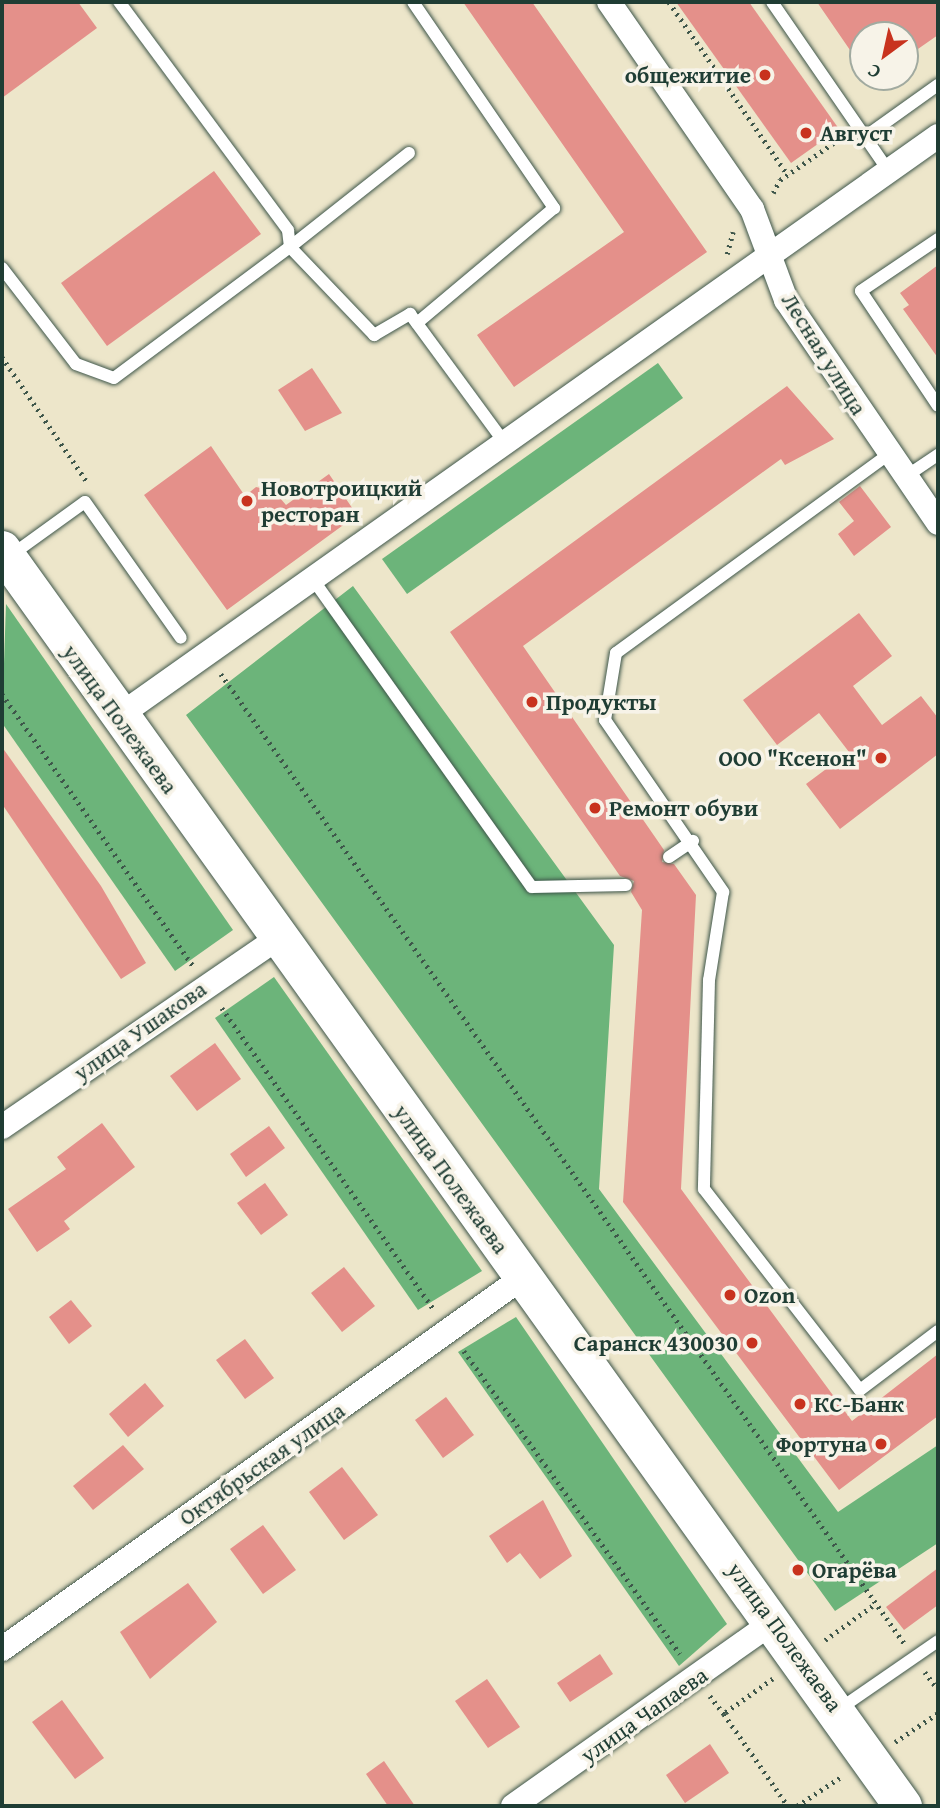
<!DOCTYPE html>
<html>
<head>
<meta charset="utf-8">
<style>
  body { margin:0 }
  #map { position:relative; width:940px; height:1808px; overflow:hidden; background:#ede6ca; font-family:"Gentium Book Plus",serif }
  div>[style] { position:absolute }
  .forest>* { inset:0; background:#6cb47a }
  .building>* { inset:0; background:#e4908a }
  .path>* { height:4.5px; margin-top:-2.25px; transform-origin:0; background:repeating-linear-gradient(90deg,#3e564a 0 2px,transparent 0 7px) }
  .roads { filter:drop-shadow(0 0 2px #3e564a) drop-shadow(0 0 2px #3e564a) }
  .lane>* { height:12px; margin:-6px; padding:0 6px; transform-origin:6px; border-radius:6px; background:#fff }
  .street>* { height:24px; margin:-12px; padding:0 12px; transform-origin:12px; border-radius:12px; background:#fff }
  .primary>* { height:38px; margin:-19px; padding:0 19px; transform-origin:19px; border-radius:19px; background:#fff }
  .dots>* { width:19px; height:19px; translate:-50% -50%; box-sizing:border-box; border:4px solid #f7f3e8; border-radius:50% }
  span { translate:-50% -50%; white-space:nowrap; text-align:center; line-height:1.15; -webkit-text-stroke:7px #f7f3e8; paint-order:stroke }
  .poi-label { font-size:23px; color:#1f3d34; font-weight:700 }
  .right { translate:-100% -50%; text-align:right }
  .left { translate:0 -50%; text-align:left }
  .street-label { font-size:23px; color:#1f3d34 }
  .frame { position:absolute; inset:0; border:4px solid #1f3d34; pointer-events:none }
  .north { position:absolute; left:849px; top:21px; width:70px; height:70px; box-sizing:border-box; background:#f7f3e8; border:2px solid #a1aaa0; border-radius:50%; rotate:213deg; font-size:19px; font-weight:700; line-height:28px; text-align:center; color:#1f3d34 }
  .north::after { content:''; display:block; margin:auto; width:24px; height:32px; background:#c8321e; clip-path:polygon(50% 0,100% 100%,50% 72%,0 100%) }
</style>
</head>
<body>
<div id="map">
  <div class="forest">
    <i style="clip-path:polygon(658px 363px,683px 398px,407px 594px,382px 559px)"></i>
    <i style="clip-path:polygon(353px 586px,614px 945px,599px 1189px,838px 1512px,938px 1445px,938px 1543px,835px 1611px,186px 715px)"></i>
    <i style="clip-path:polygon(6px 604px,233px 930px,175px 971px,2px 723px)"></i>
    <i style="clip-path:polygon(274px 977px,482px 1271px,418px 1310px,215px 1018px)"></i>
    <i style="clip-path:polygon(516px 1317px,727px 1624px,679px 1666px,458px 1352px)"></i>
  </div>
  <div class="building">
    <i style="clip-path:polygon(2px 2px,78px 2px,97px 28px,2px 98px)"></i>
    <i style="clip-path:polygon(463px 2px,532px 2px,707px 252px,514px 387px,477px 335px,624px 232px)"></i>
    <i style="clip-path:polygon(676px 2px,749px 2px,839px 129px,791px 163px)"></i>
    <i style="clip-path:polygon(817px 2px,938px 2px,938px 35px,905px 58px,905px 35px,863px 35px,863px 69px)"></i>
    <i style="clip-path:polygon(214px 171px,261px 234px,107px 346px,61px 283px)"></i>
    <i style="clip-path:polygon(938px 265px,938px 358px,903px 309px,909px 305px,900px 293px)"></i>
    <i style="clip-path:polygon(312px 368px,342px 413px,305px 431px,278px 390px)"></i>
    <i style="clip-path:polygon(787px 386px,834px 439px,785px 465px,781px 459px,523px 646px,664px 850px,662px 862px,674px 864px,696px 895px,681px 1189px,852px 1421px,938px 1354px,938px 1416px,839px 1490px,623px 1202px,642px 910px,631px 892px,634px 881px,620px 876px,450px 632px)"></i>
    <i style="clip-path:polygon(211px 446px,245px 496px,256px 487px,274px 491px,286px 505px,329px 474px,357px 515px,227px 610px,144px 495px)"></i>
    <i style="clip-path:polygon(860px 486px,891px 527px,854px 556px,838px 534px,854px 521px,839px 502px)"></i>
    <i style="clip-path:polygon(859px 613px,892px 656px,853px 686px,882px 725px,921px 696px,938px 718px,938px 754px,840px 829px,806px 784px,849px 752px,819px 713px,777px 745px,743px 700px)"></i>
    <i style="clip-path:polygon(2px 747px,101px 886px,146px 963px,121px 979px,2px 804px)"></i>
    <i style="clip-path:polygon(215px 1043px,241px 1079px,197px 1111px,170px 1076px)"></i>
    <i style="clip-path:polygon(102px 1123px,135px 1167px,64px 1221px,70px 1229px,37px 1252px,8px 1209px,66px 1169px,57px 1157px)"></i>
    <i style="clip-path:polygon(269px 1126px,285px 1148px,246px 1177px,230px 1154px)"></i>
    <i style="clip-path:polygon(265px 1183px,288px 1215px,261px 1235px,237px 1203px)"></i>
    <i style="clip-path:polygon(344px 1267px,375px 1306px,342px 1332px,311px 1293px)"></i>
    <i style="clip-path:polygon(71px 1300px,92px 1326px,69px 1344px,49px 1317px)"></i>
    <i style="clip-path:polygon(245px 1339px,274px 1378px,245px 1399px,216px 1360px)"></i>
    <i style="clip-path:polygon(145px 1383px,164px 1406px,128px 1437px,109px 1414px)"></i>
    <i style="clip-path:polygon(446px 1397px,474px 1435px,443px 1458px,415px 1420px)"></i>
    <i style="clip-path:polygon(123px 1445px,144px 1469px,93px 1510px,73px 1486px)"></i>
    <i style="clip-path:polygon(342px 1467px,378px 1515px,344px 1540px,309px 1492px)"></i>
    <i style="clip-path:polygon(543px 1500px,572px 1556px,540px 1579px,520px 1553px,507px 1563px,489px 1536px)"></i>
    <i style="clip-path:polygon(263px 1525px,296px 1570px,263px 1594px,230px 1549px)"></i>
    <i style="clip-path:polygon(938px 1568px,938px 1605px,904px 1630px,886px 1607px)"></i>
    <i style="clip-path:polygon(188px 1583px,217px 1622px,150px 1679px,120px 1632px)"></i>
    <i style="clip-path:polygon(600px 1654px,613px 1674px,570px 1702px,557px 1683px)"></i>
    <i style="clip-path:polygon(487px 1679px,520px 1727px,488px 1748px,455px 1701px)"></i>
    <i style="clip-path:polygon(62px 1700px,104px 1758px,75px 1779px,32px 1722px)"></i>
    <i style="clip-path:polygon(710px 1744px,729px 1773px,685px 1803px,666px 1775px)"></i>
    <i style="clip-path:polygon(384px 1761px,415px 1806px,388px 1806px,366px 1774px)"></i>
  </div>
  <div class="path">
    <i style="left:669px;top:2px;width:210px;rotate:55.5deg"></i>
    <i style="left:773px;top:193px;width:15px;rotate:-62deg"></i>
    <i style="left:780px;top:180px;width:75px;rotate:-34.7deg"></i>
    <i style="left:727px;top:254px;width:23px;rotate:-75deg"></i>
    <i style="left:2px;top:357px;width:153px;rotate:55.7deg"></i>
    <i style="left:221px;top:674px;width:1186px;rotate:54.82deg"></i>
    <i style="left:2px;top:694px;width:332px;rotate:54.9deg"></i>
    <i style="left:222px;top:1008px;width:369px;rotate:54.9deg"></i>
    <i style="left:464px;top:1351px;width:372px;rotate:54.5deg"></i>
    <i style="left:825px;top:1640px;width:62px;rotate:-35.8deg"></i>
    <i style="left:925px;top:1672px;width:21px;rotate:53deg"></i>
    <i style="left:773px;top:1679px;width:60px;rotate:144.5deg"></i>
    <i style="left:724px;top:1714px;width:112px;rotate:55.2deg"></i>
    <i style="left:710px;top:1696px;width:23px;rotate:52deg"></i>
    <i style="left:895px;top:1742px;width:52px;rotate:-34deg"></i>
    <i style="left:797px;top:1806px;width:53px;rotate:-33.4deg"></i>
  </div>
  <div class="roads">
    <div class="lane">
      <i style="left:413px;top:2px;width:250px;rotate:55.6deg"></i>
      <i style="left:554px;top:208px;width:179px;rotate:140deg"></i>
      <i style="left:772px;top:2px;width:204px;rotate:55.4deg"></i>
      <i style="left:865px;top:137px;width:90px;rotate:-35.5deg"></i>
      <i style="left:409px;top:153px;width:152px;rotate:141.7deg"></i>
      <i style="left:290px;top:247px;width:122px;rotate:46.3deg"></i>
      <i style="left:374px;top:335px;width:42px;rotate:-30.3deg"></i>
      <i style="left:410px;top:314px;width:159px;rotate:53.7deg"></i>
      <i style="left:938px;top:239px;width:93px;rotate:146deg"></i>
      <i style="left:861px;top:291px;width:138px;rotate:56.2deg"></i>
      <i style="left:2px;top:268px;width:121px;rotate:52.4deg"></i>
      <i style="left:76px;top:364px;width:40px;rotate:20.2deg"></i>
      <i style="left:114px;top:378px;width:219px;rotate:-36.7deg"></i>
      <i style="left:290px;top:247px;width:17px;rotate:-97deg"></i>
      <i style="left:288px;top:230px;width:284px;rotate:-126.5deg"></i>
      <i style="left:889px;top:454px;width:338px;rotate:143.9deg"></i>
      <i style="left:616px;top:653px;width:68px;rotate:99.3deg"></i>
      <i style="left:605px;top:720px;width:209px;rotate:55.5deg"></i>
      <i style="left:723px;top:892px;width:89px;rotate:99deg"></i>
      <i style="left:709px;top:980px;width:209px;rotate:91.4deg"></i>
      <i style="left:704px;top:1189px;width:254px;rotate:52.2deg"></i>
      <i style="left:860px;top:1390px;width:98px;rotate:-37.1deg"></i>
      <i style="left:905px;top:477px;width:40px;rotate:-34deg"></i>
      <i style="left:10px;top:556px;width:92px;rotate:-35.8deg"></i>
      <i style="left:85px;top:502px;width:166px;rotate:54.8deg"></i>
      <i style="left:312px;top:578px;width:379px;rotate:54.6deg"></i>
      <i style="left:532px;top:887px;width:94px;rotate:-1.2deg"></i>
      <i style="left:669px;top:857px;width:29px;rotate:-34deg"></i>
      <i style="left:838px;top:1710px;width:121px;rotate:-34.6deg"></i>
    </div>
    <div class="street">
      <i style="left:609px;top:2px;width:252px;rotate:55.4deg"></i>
      <i style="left:752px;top:209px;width:97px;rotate:69.5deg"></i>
      <i style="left:786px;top:300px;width:270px;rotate:55.7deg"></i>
      <i style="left:116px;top:718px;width:1007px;rotate:-35.3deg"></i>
      <i style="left:2px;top:1127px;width:336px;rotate:-34.4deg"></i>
      <i style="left:2px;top:1649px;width:639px;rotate:-35.51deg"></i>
      <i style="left:513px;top:1806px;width:320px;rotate:-35.3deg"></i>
    </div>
    <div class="primary">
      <i style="left:2px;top:550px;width:1546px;rotate:54.35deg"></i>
    </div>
  </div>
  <div class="dots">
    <i style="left:765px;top:75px;background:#c8321e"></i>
    <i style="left:806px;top:133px;background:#c8321e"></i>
    <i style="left:247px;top:501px;background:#c8321e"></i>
    <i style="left:532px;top:702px;background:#c8321e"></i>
    <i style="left:881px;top:758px;background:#c8321e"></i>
    <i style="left:595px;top:808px;background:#c8321e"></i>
    <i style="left:730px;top:1295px;background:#c8321e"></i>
    <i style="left:752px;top:1343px;background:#c8321e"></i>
    <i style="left:800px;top:1404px;background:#c8321e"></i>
    <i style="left:881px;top:1444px;background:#c8321e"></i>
    <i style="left:798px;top:1570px;background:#c8321e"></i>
  </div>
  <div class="poi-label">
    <span class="right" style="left:751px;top:75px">общежитие</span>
    <span class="left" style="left:820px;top:133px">Август</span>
    <span class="left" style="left:261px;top:501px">Новотроицкий<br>ресторан</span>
    <span class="left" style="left:546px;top:702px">Продукты</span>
    <span class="right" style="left:867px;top:758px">ООО "Ксенон"</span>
    <span class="left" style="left:609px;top:808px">Ремонт обуви</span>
    <span class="left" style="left:744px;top:1295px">Ozon</span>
    <span class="right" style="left:738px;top:1343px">Саранск 430030</span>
    <span class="left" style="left:814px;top:1404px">КС-Банк</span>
    <span class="right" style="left:867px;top:1444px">Фортуна</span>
    <span class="left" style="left:812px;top:1570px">Огарёва</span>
  </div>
  <div class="street-label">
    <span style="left:824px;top:354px;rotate:58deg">Лесная улица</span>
    <span style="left:120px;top:719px;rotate:54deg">улица Полежаева</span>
    <span style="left:140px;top:1031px;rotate:-35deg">улица Ушакова</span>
    <span style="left:451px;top:1179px;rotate:54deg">улица Полежаева</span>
    <span style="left:262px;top:1464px;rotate:-35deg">Октябрьская улица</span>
    <span style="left:785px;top:1637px;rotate:54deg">улица Полежаева</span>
    <span style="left:644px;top:1715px;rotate:-35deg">улица Чапаева</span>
  </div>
  <div class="frame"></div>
  <div class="north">С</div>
</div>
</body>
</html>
